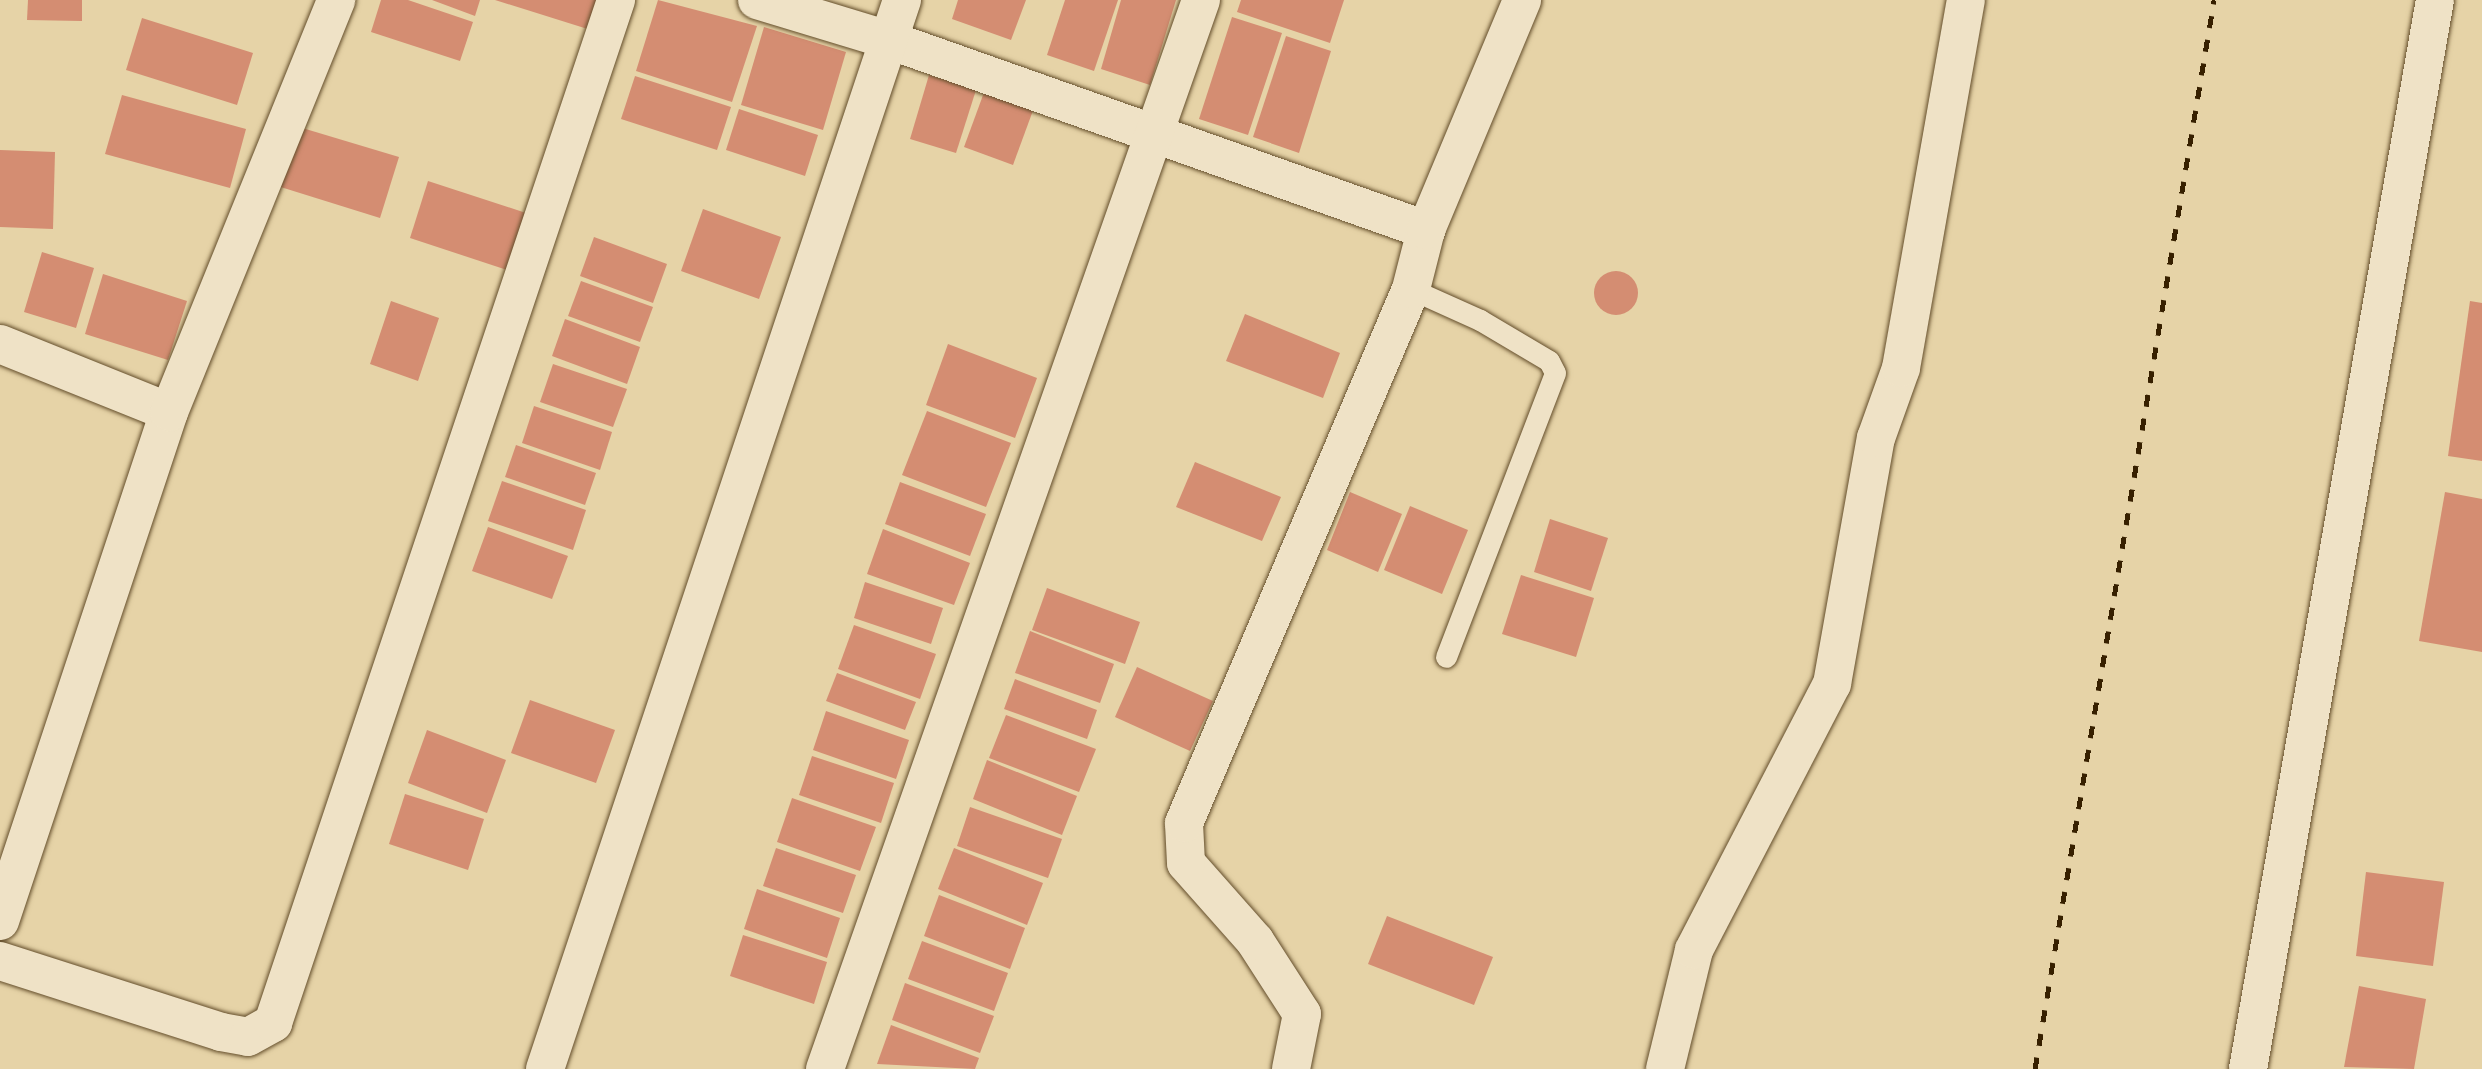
<!DOCTYPE html>
<html>
<head>
<meta charset="utf-8">
<style>
  body { margin:0 }
  #map { position:relative; width:2482px; height:1069px; overflow:hidden; background:#e6d3a7; font-family:"IM FELL French Canon",serif }
  div>[style] { position:absolute }
  .building>* { inset:0; background:#d48d72 }
  .round { border-radius:50% }
  .roads { filter:drop-shadow(0 0 2px #634d2a) drop-shadow(0 0 2px #634d2a) }
  .lane>* { height:21px; margin:-10.5px; padding:0 10.5px; transform-origin:10.5px; border-radius:10.5px; background:#efe2c6 }
  .street>* { height:38px; margin:-19px; padding:0 19px; transform-origin:19px; border-radius:19px; background:#efe2c6 }
  .rail>* { height:5px; margin-top:-2.5px; transform-origin:0; background:repeating-linear-gradient(90deg,#372000 0 12px,transparent 0 24px) }
  span { translate:-50% -50%; white-space:nowrap; text-align:center; line-height:1.15; -webkit-text-stroke:5px #efe2c6; paint-order:stroke }
</style>
</head>
<body>
<div id="map">
  <div class="building">
    <i style="clip-path:polygon(28px 0,82px 0,82px 21px,27px 20px)"></i>
    <i style="clip-path:polygon(381px 0,408px 0,473px 22px,460px 61px,371px 32px)"></i>
    <i style="clip-path:polygon(432px 0,480px 0,475px 16px)"></i>
    <i style="clip-path:polygon(495px 0,604px 0,594px 31px)"></i>
    <i style="clip-path:polygon(658px 0,757px 26px,732px 102px,636px 71px)"></i>
    <i style="clip-path:polygon(958px 0,1026px 0,1011px 40px,952px 19px)"></i>
    <i style="clip-path:polygon(1065px 0,1118px 0,1094px 71px,1047px 55px)"></i>
    <i style="clip-path:polygon(1121px 0,1176px 0,1150px 85px,1101px 69px)"></i>
    <i style="clip-path:polygon(1241px 0,1344px 0,1330px 43px,1237px 12px)"></i>
    <i style="clip-path:polygon(1232px 17px,1282px 33px,1248px 135px,1199px 119px)"></i>
    <i style="clip-path:polygon(142px 18px,253px 53px,237px 105px,126px 70px)"></i>
    <i style="clip-path:polygon(764px 27px,846px 52px,823px 130px,741px 105px)"></i>
    <i style="clip-path:polygon(1286px 36px,1331px 51px,1299px 153px,1253px 137px)"></i>
    <i style="clip-path:polygon(929px 75px,976px 90px,956px 153px,910px 139px)"></i>
    <i style="clip-path:polygon(635px 76px,731px 107px,717px 150px,621px 119px)"></i>
    <i style="clip-path:polygon(986px 87px,1035px 105px,1013px 165px,964px 147px)"></i>
    <i style="clip-path:polygon(122px 95px,246px 129px,230px 188px,105px 154px)"></i>
    <i style="clip-path:polygon(739px 109px,818px 135px,805px 176px,726px 150px)"></i>
    <i style="clip-path:polygon(289px 124px,399px 157px,380px 218px,271px 184px)"></i>
    <i style="clip-path:polygon(0 150px,55px 152px,53px 229px,0 227px)"></i>
    <i style="clip-path:polygon(428px 181px,526px 213px,507px 270px,410px 238px)"></i>
    <i style="clip-path:polygon(703px 209px,781px 237px,759px 299px,681px 271px)"></i>
    <i style="clip-path:polygon(594px 237px,667px 264px,653px 303px,580px 276px)"></i>
    <i style="clip-path:polygon(42px 252px,94px 268px,76px 328px,24px 312px)"></i>
    <i class="round" style="left:1594px;top:271px;width:44px;height:44px"></i>
    <i style="clip-path:polygon(103px 274px,187px 301px,168px 360px,85px 334px)"></i>
    <i style="clip-path:polygon(581px 281px,653px 307px,640px 342px,568px 316px)"></i>
    <i style="clip-path:polygon(391px 301px,439px 318px,418px 381px,370px 364px)"></i>
    <i style="clip-path:polygon(2470px 301px,2482px 303px,2482px 461px,2448px 456px)"></i>
    <i style="clip-path:polygon(1245px 314px,1340px 353px,1323px 398px,1226px 361px)"></i>
    <i style="clip-path:polygon(565px 319px,640px 347px,627px 384px,552px 356px)"></i>
    <i style="clip-path:polygon(948px 344px,1037px 378px,1015px 438px,926px 405px)"></i>
    <i style="clip-path:polygon(553px 364px,627px 389px,613px 427px,540px 402px)"></i>
    <i style="clip-path:polygon(534px 406px,612px 432px,600px 470px,522px 443px)"></i>
    <i style="clip-path:polygon(927px 411px,1011px 443px,986px 507px,902px 475px)"></i>
    <i style="clip-path:polygon(516px 445px,596px 473px,585px 505px,505px 477px)"></i>
    <i style="clip-path:polygon(1195px 462px,1281px 497px,1262px 541px,1176px 507px)"></i>
    <i style="clip-path:polygon(502px 481px,586px 510px,573px 550px,488px 521px)"></i>
    <i style="clip-path:polygon(900px 482px,986px 514px,970px 556px,885px 524px)"></i>
    <i style="clip-path:polygon(1350px 492px,1402px 514px,1378px 572px,1327px 550px)"></i>
    <i style="clip-path:polygon(2445px 492px,2482px 499px,2482px 652px,2419px 641px)"></i>
    <i style="clip-path:polygon(1410px 506px,1468px 530px,1442px 594px,1384px 570px)"></i>
    <i style="clip-path:polygon(1550px 519px,1608px 538px,1591px 591px,1534px 572px)"></i>
    <i style="clip-path:polygon(488px 527px,568px 556px,552px 599px,472px 571px)"></i>
    <i style="clip-path:polygon(883px 529px,970px 563px,954px 605px,867px 574px)"></i>
    <i style="clip-path:polygon(1521px 575px,1594px 598px,1576px 657px,1502px 634px)"></i>
    <i style="clip-path:polygon(865px 582px,943px 608px,931px 644px,854px 618px)"></i>
    <i style="clip-path:polygon(1047px 588px,1140px 622px,1125px 664px,1032px 630px)"></i>
    <i style="clip-path:polygon(854px 625px,936px 654px,920px 699px,838px 669px)"></i>
    <i style="clip-path:polygon(1030px 631px,1114px 664px,1100px 703px,1015px 673px)"></i>
    <i style="clip-path:polygon(1137px 667px,1213px 701px,1190px 751px,1115px 717px)"></i>
    <i style="clip-path:polygon(837px 673px,916px 702px,905px 730px,826px 701px)"></i>
    <i style="clip-path:polygon(1015px 679px,1097px 710px,1087px 739px,1004px 709px)"></i>
    <i style="clip-path:polygon(530px 700px,615px 730px,596px 783px,511px 753px)"></i>
    <i style="clip-path:polygon(826px 711px,909px 740px,896px 779px,813px 750px)"></i>
    <i style="clip-path:polygon(1006px 715px,1096px 749px,1079px 792px,989px 758px)"></i>
    <i style="clip-path:polygon(427px 730px,506px 760px,487px 813px,408px 783px)"></i>
    <i style="clip-path:polygon(812px 756px,894px 783px,881px 823px,799px 795px)"></i>
    <i style="clip-path:polygon(987px 760px,1077px 796px,1062px 835px,973px 799px)"></i>
    <i style="clip-path:polygon(405px 794px,484px 819px,468px 870px,389px 844px)"></i>
    <i style="clip-path:polygon(792px 798px,876px 827px,860px 871px,777px 842px)"></i>
    <i style="clip-path:polygon(970px 807px,1062px 839px,1048px 878px,957px 846px)"></i>
    <i style="clip-path:polygon(776px 848px,856px 875px,843px 913px,763px 886px)"></i>
    <i style="clip-path:polygon(954px 848px,1043px 883px,1027px 925px,938px 889px)"></i>
    <i style="clip-path:polygon(2366px 872px,2444px 882px,2433px 966px,2356px 956px)"></i>
    <i style="clip-path:polygon(757px 889px,840px 918px,827px 958px,744px 929px)"></i>
    <i style="clip-path:polygon(939px 895px,1025px 928px,1010px 969px,924px 936px)"></i>
    <i style="clip-path:polygon(1387px 916px,1493px 957px,1474px 1005px,1368px 964px)"></i>
    <i style="clip-path:polygon(743px 935px,827px 962px,814px 1004px,730px 976px)"></i>
    <i style="clip-path:polygon(922px 941px,1008px 973px,994px 1011px,908px 979px)"></i>
    <i style="clip-path:polygon(905px 983px,994px 1016px,980px 1053px,892px 1020px)"></i>
    <i style="clip-path:polygon(2359px 986px,2426px 999px,2414px 1069px,2344px 1067px)"></i>
    <i style="clip-path:polygon(891px 1025px,979px 1058px,975px 1069px,877px 1064px)"></i>
  </div>
  <div class="roads">
    <div class="lane">
      <i style="left:1411px;top:289px;width:76px;rotate:24.2deg"></i>
      <i style="left:1480px;top:320px;width:80px;rotate:30.7deg"></i>
      <i style="left:1549px;top:361px;width:13px;rotate:63deg"></i>
      <i style="left:1555px;top:373px;width:304px;rotate:111deg"></i>
    </div>
    <div class="street">
      <i style="left:757px;top:0;width:138px;rotate:16.9deg"></i>
      <i style="left:889px;top:40px;width:570px;rotate:19.48deg"></i>
      <i style="left:0;top:344px;width:182px;rotate:21.9deg"></i>
      <i style="left:0;top:921px;width:536px;rotate:-71.63deg"></i>
      <i style="left:169px;top:412px;width:445px;rotate:-67.9deg"></i>
      <i style="left:0;top:961px;width:232px;rotate:17.8deg"></i>
      <i style="left:221px;top:1032px;width:27px;rotate:10deg"></i>
      <i style="left:248px;top:1037px;width:29px;rotate:-29deg"></i>
      <i style="left:273px;top:1023px;width:1079px;rotate:-71.46deg"></i>
      <i style="left:545px;top:1069px;width:1127px;rotate:-71.53deg"></i>
      <i style="left:825px;top:1069px;width:1133px;rotate:-70.62deg"></i>
      <i style="left:1291px;top:1069px;width:56px;rotate:-78.7deg"></i>
      <i style="left:1302px;top:1014px;width:87px;rotate:-122.8deg"></i>
      <i style="left:1255px;top:941px;width:104px;rotate:-131.5deg"></i>
      <i style="left:1186px;top:863px;width:40px;rotate:-92.9deg"></i>
      <i style="left:1184px;top:823px;width:580px;rotate:-66.97deg"></i>
      <i style="left:1411px;top:289px;width:61px;rotate:-75.7deg"></i>
      <i style="left:1426px;top:230px;width:249px;rotate:-67.3deg"></i>
      <i style="left:1665px;top:1069px;width:122px;rotate:-76.3deg"></i>
      <i style="left:1694px;top:950px;width:300px;rotate:-62.6deg"></i>
      <i style="left:1832px;top:684px;width:250px;rotate:-79.9deg"></i>
      <i style="left:1876px;top:438px;width:74px;rotate:-70.3deg"></i>
      <i style="left:1901px;top:368px;width:374px;rotate:-80deg"></i>
      <i style="left:2248px;top:1069px;width:1085px;rotate:-80.08deg"></i>
    </div>
  </div>
  <div class="rail">
    <i style="left:2035px;top:1069px;width:1084px;rotate:-80.49deg"></i>
  </div>
</div>
</body>
</html>
